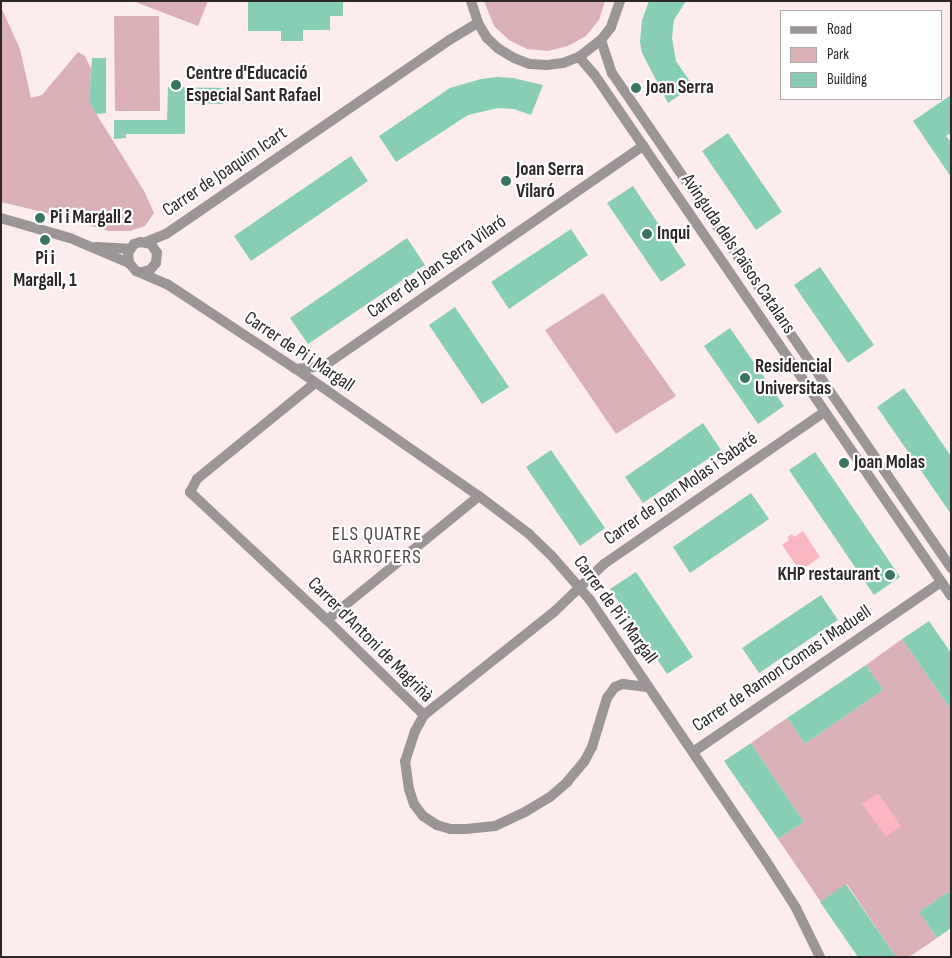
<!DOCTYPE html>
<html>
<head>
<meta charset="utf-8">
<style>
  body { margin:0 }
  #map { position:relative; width:952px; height:958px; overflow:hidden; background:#fcecee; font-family:"Sofia Sans Condensed",sans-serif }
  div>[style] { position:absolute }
  .green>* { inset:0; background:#dab0b6 }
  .water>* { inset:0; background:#fbb7c1 }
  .building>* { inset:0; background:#88ceb4 }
  .street>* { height:10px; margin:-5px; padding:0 5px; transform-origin:5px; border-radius:5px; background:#9b9595 }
  .dots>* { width:14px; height:14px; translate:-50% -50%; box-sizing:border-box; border:2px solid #fff; border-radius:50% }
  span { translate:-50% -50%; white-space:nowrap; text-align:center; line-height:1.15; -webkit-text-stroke:4.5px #fff; paint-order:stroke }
  .poi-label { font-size:19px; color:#2d2728; font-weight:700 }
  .left { translate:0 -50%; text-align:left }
  .right { translate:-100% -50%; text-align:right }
  .street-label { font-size:19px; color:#2d2728 }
  .neighbourhood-label { font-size:20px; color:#514446; letter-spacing:1px }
  .frame { position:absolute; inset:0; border:2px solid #2d2728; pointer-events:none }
  .legend { position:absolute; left:780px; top:10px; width:162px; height:90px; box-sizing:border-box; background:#fff; border:1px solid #aba9a9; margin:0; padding:6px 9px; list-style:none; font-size:15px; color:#2d2728 }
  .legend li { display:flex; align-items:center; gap:10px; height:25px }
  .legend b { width:25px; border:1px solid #aba9a9 }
</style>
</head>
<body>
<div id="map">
  <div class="green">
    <i style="clip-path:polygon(133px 1px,208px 1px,198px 26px)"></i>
    <i style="clip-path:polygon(484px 1px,605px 1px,599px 20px,586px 36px,568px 46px,548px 51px,527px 49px,509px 40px,494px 26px)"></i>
    <i style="clip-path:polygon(1px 7px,20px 49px,31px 98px,42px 95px,78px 52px,85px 56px,91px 69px,89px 102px,144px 191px,154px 213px,145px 226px,130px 231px,108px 231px,63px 217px,1px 202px)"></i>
    <i style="clip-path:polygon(114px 16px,159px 16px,160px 111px,115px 111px)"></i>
    <i style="clip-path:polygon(603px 293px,676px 396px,616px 434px,545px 330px)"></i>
    <i style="clip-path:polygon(902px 639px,951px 710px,951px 890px,919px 912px,937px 938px,909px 957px,896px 957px,847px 884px,821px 902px,778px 839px,804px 822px,751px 743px,787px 718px,805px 744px,883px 690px,866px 665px)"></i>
  </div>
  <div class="water">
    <i style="clip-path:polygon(803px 531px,820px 557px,800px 571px,782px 545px,789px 540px,787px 537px,792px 534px,794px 537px)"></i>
    <i style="clip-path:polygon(878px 793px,901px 826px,886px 837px,862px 804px)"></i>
  </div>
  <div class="building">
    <i style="clip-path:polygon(248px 1px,343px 1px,343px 16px,330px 16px,330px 30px,303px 30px,303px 41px,281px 41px,281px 31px,248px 31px)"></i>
    <i style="clip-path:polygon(649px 1px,686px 1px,674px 20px,672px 38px,676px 61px,693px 86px,668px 103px,642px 53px,640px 42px,642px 20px)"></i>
    <i style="clip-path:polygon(92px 58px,106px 58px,106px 113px,96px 114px,89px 102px)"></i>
    <i style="clip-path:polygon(497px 77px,513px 78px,543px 85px,531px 115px,514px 109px,498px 108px,468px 115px,396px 162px,379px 136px,450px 88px,481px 79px)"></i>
    <i style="clip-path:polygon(168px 87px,223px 88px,223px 104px,185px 103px,185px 134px,126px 134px,126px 138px,114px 139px,114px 120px,167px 120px)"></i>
    <i style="clip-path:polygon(951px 95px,951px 133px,946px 136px,951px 142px,951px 177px,913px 121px)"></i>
    <i style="clip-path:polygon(728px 133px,782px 212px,756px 230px,702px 151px)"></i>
    <i style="clip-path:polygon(351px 156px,368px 181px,251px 261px,234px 236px)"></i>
    <i style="clip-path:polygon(633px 186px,686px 265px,661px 282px,607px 203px)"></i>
    <i style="clip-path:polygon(571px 229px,588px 255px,509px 309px,491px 282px)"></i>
    <i style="clip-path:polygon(407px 238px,425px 265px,308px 344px,290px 318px)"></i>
    <i style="clip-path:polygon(820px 267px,874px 345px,848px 363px,794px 285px)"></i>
    <i style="clip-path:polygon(455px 307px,509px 387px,482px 404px,429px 325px)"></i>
    <i style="clip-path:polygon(730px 328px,784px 406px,758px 424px,704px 346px)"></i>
    <i style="clip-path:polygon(904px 388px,951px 456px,951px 514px,877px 407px)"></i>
    <i style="clip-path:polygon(703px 423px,721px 450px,643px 503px,625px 477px)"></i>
    <i style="clip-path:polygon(551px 450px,605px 528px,580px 546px,526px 467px)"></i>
    <i style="clip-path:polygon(815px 452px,900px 577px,874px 595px,789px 470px)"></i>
    <i style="clip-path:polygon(751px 493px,769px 519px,690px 573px,673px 547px)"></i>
    <i style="clip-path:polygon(636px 572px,693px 657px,667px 674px,610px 589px)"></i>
    <i style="clip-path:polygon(821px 595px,838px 620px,759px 673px,742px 648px)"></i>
    <i style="clip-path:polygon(929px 621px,951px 653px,951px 710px,902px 639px)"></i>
    <i style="clip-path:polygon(866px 665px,883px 690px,805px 744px,787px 718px)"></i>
    <i style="clip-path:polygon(751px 743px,804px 822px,778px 839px,724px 761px)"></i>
    <i style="clip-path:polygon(846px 884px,896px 957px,858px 957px,820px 902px)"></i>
    <i style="clip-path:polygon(951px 890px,951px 928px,937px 938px,919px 912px)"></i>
  </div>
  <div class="street">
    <i style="left:471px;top:1px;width:23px;rotate:72deg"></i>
    <i style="left:478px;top:23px;width:17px;rotate:59deg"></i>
    <i style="left:487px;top:38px;width:16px;rotate:43deg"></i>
    <i style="left:499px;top:49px;width:17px;rotate:31deg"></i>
    <i style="left:514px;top:58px;width:17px;rotate:21deg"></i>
    <i style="left:530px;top:64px;width:17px;rotate:3deg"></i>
    <i style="left:547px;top:65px;width:16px;rotate:-7deg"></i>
    <i style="left:563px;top:63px;width:17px;rotate:-21deg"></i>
    <i style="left:579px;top:57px;width:28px;rotate:-38deg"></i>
    <i style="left:601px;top:40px;width:16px;rotate:-52deg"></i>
    <i style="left:611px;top:27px;width:28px;rotate:-71deg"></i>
    <i style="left:601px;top:40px;width:35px;rotate:72deg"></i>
    <i style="left:612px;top:73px;width:600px;rotate:55.59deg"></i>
    <i style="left:579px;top:57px;width:23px;rotate:49deg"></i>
    <i style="left:594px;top:74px;width:632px;rotate:55.63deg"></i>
    <i style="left:1px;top:218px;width:72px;rotate:16.2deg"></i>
    <i style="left:70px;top:238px;width:64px;rotate:23deg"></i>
    <i style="left:129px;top:263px;width:11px;rotate:49deg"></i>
    <i style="left:136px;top:271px;width:34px;rotate:23deg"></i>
    <i style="left:167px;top:284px;width:154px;rotate:33.4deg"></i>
    <i style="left:296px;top:369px;width:223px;rotate:34.8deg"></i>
    <i style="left:479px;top:496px;width:63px;rotate:37.2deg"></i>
    <i style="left:529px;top:534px;width:30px;rotate:44deg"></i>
    <i style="left:551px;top:555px;width:60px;rotate:49.1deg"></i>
    <i style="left:590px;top:600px;width:315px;rotate:56deg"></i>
    <i style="left:766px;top:861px;width:56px;rotate:57.4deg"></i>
    <i style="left:796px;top:908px;width:55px;rotate:63.9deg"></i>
    <i style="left:146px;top:242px;width:22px;rotate:-22deg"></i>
    <i style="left:166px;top:234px;width:345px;rotate:-34.4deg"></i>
    <i style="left:451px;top:39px;width:31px;rotate:-31deg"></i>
    <i style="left:96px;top:247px;width:34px;rotate:3deg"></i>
    <i style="left:129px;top:263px;width:10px;rotate:-96deg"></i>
    <i style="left:128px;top:253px;width:11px;rotate:-56deg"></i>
    <i style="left:134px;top:244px;width:6px;rotate:-18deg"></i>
    <i style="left:140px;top:242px;width:11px;rotate:10deg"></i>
    <i style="left:151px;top:244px;width:11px;rotate:56deg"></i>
    <i style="left:157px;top:253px;width:10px;rotate:96deg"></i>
    <i style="left:156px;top:263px;width:9px;rotate:131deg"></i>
    <i style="left:150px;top:270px;width:8px;rotate:166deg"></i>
    <i style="left:296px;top:369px;width:28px;rotate:-6deg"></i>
    <i style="left:324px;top:366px;width:388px;rotate:-34.6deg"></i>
    <i style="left:315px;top:383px;width:152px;rotate:140.9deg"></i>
    <i style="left:197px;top:479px;width:15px;rotate:118deg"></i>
    <i style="left:190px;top:492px;width:187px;rotate:43.1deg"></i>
    <i style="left:327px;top:620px;width:136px;rotate:44.4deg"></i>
    <i style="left:424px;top:715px;width:18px;rotate:119deg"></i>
    <i style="left:415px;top:731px;width:32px;rotate:108deg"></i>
    <i style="left:405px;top:761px;width:28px;rotate:82deg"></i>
    <i style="left:409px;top:789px;width:16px;rotate:72deg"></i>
    <i style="left:414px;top:804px;width:15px;rotate:53deg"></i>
    <i style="left:423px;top:816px;width:17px;rotate:33deg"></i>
    <i style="left:437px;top:825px;width:14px;rotate:17deg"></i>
    <i style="left:450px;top:829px;width:16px"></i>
    <i style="left:466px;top:829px;width:29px;rotate:-6deg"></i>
    <i style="left:495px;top:826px;width:33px;rotate:-25deg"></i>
    <i style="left:525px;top:812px;width:29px;rotate:-31deg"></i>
    <i style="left:550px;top:797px;width:23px;rotate:-41deg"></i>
    <i style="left:567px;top:782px;width:26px;rotate:-50deg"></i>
    <i style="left:584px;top:762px;width:17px;rotate:-62deg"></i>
    <i style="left:592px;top:747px;width:51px;rotate:-73deg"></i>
    <i style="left:607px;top:698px;width:14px;rotate:-54deg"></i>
    <i style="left:615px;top:687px;width:9px;rotate:-21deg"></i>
    <i style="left:623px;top:684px;width:26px;rotate:7deg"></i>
    <i style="left:327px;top:620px;width:196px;rotate:-39.2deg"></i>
    <i style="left:424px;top:715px;width:167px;rotate:-38.4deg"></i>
    <i style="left:555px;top:611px;width:68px;rotate:-43.8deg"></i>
    <i style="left:604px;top:564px;width:267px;rotate:-34.6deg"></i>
    <i style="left:693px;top:752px;width:301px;rotate:-34.4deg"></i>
  </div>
  <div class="dots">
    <i style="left:176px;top:85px;background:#397560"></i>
    <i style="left:636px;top:88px;background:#397560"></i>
    <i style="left:506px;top:181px;background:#397560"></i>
    <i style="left:40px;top:218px;background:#397560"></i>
    <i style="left:647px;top:234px;background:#397560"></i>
    <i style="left:45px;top:240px;background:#397560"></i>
    <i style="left:745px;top:378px;background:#397560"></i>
    <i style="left:844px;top:463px;background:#397560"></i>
    <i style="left:890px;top:575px;background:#397560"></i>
  </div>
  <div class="poi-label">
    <span class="left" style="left:186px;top:85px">Centre d'Educació<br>Especial Sant Rafael</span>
    <span class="left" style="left:646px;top:88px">Joan Serra</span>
    <span class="left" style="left:516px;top:181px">Joan Serra<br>Vilaró</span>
    <span class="left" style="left:50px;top:218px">Pi i Margall 2</span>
    <span class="left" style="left:657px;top:234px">Inqui</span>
    <span style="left:45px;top:270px">Pi i<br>Margall, 1</span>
    <span class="left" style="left:755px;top:378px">Residencial<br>Universitas</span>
    <span class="left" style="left:854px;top:463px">Joan Molas</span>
    <span class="right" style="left:880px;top:575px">KHP restaurant</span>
  </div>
  <div class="street-label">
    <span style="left:225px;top:172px;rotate:-34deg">Carrer de Joaquim Icart</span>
    <span style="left:738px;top:254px;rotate:56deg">Avinguda dels Països Catalans</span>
    <span style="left:437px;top:267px;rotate:-35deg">Carrer de Joan Serra Vilaró</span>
    <span style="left:299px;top:352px;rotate:34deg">Carrer de Pi i Margall</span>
    <span style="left:681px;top:489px;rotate:-35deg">Carrer de Joan Molas i Sabaté</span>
    <span style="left:615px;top:610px;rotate:54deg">Carrer de Pi i Margall</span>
    <span style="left:370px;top:640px;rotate:45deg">Carrer d'Antoni de Magriñà</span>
    <span style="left:782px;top:669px;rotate:-34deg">Carrer de Ramon Comas i Maduell</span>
  </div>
  <div class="neighbourhood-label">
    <span style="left:377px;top:546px">ELS QUATRE<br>GARROFERS</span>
  </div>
  <div class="frame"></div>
  <ul class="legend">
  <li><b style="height:6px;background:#9b9595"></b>Road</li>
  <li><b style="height:14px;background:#dab0b6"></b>Park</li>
  <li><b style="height:14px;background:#88ceb4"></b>Building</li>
  </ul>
</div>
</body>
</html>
